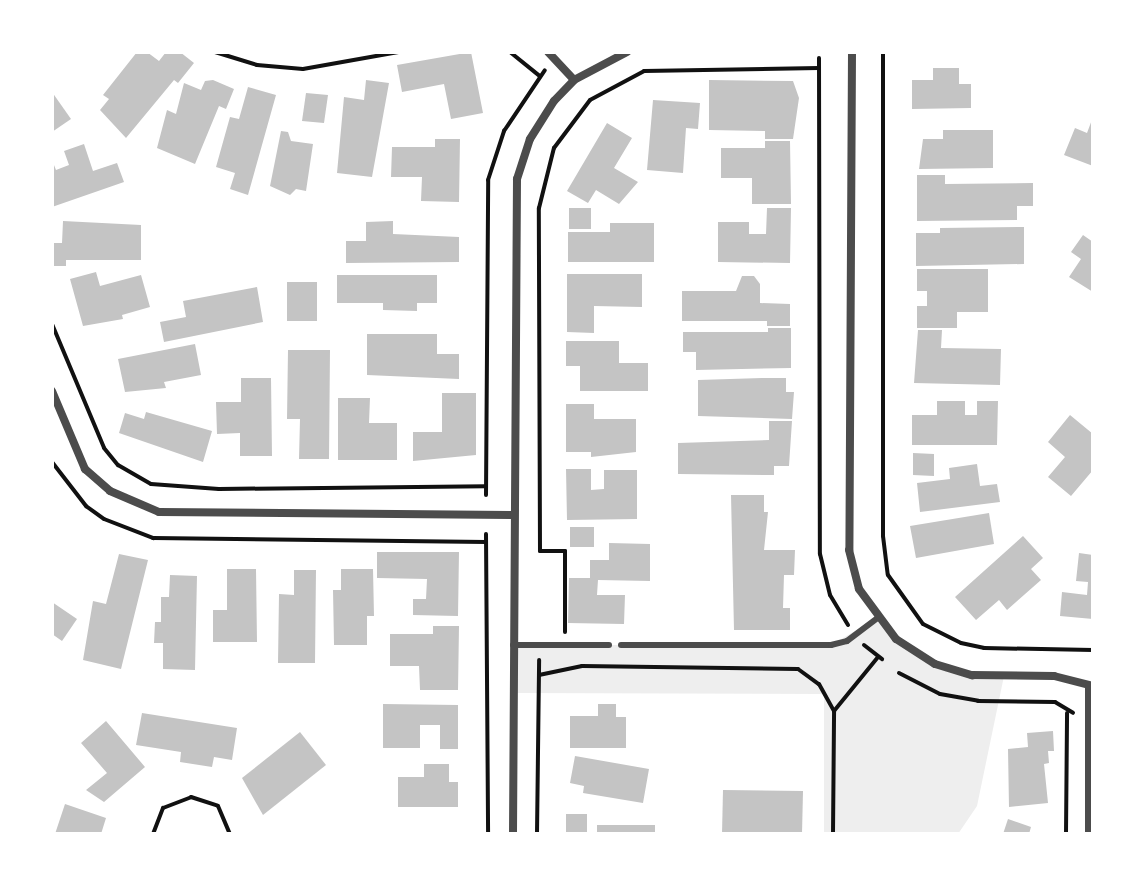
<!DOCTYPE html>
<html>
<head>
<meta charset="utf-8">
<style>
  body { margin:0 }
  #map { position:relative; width:1145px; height:886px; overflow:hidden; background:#fff; font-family:"Varela Round",sans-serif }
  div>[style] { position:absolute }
  .green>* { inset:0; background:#eee }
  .building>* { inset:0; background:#c4c4c4 }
  .path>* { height:4px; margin:-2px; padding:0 2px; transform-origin:2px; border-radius:2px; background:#111 }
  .service>* { height:6px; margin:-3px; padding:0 3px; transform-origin:3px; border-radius:3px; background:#4c4c4c }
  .minor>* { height:8px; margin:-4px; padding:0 4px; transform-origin:4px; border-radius:4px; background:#4c4c4c }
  span { translate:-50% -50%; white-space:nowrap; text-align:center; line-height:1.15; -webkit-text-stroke:6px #fff; paint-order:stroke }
  .frame { position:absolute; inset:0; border:54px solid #fff; pointer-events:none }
</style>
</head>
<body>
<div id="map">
  <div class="green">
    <i style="clip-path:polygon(877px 618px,896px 639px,953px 670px,1004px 676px,977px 806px,958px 834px,824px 834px,824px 694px,513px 693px,513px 645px,831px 645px)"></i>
  </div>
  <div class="building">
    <i style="clip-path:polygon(137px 52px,147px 52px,159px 61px,166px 52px,180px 52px,194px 63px,178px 83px,174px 80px,126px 138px,100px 110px,109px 99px,103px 95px)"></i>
    <i style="clip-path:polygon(471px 52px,483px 113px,451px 119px,444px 84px,402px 92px,397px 65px)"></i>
    <i style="clip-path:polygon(933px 68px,959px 68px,959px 84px,971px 84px,971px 108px,912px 109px,912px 80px,933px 80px)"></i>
    <i style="clip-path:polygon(213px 80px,234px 89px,226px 109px,219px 106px,195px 164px,157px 148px,167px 110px,176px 114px,184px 83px,201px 90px,205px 81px)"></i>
    <i style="clip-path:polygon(366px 80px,389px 83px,372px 177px,337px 173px,344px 97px,364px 100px)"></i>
    <i style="clip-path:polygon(709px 80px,793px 81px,799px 98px,793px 139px,765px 139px,765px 131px,709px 130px)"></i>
    <i style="clip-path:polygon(248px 87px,276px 95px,248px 195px,230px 189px,235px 173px,216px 167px,230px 117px,239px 119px)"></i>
    <i style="clip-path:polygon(52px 92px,71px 119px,52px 132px)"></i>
    <i style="clip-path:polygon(306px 93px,328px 95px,324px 123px,302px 121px)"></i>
    <i style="clip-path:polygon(653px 100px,700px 103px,698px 129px,686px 128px,683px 173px,647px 170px)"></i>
    <i style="clip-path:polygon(1093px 117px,1093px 166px,1064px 155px,1075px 128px,1087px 133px)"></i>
    <i style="clip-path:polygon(607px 123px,632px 138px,614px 168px,638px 182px,619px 204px,596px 190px,588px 203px,567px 191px)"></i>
    <i style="clip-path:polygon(943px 130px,993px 130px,993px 168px,919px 169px,923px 139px,943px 139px)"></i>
    <i style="clip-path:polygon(281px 131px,288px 132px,291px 141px,313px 144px,306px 191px,296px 189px,290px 195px,270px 186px)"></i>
    <i style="clip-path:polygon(435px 139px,460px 139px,459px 202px,421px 201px,422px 177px,391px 177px,392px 147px,435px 147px)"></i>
    <i style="clip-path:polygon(765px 141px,790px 141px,791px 204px,752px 204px,752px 178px,721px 178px,721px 148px,765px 148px)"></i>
    <i style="clip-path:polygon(84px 144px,93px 171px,117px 163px,124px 182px,52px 207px,52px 160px,56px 170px,69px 165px,64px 151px)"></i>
    <i style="clip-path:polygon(917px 175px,945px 175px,945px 184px,1033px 183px,1033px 206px,1017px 206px,1017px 220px,917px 221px)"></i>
    <i style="clip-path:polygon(569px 208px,591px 208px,591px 229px,569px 229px)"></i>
    <i style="clip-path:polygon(767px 208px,791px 208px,790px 263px,718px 262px,718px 222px,749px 222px,749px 234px,766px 234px)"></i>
    <i style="clip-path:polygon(63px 221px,141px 225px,141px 260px,66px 260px,66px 266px,52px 266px,52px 243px,62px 243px)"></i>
    <i style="clip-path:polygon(393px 221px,393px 234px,459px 237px,459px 262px,346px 263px,346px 241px,366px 241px,366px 222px)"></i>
    <i style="clip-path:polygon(610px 223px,654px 223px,654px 262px,568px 262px,568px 232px,610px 232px)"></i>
    <i style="clip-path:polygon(1024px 227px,1024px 264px,916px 266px,916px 233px,940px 233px,940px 228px)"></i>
    <i style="clip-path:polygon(1083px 235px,1093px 242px,1093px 292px,1069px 277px,1081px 259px,1071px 252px)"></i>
    <i style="clip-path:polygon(917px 269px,988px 269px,988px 312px,957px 312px,957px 328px,917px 328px,917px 306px,927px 306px,927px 291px,917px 291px)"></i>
    <i style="clip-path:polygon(96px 272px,100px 286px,141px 275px,150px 307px,122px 315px,123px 319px,83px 326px,70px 279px)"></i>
    <i style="clip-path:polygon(567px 274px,642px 274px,642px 307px,594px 306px,594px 333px,567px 332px)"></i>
    <i style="clip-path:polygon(337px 275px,437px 275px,437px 303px,417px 303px,417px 311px,383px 310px,383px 303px,337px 303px)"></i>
    <i style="clip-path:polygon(742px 276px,754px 276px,760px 284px,760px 303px,790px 304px,790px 326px,767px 326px,767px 321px,682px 321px,682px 291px,736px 291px)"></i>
    <i style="clip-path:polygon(287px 282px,317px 282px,317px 321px,287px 321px)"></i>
    <i style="clip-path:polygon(257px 287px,263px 322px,164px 342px,160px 322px,186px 317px,183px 301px)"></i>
    <i style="clip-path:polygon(768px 328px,791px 328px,791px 368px,696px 370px,696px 352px,683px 352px,683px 332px,768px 332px)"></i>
    <i style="clip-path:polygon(918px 330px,942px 330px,941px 348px,1001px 349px,1000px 385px,914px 383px)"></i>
    <i style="clip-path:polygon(367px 334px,437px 334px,437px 354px,459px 354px,459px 379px,367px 375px)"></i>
    <i style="clip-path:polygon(566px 341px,619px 341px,619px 363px,648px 363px,648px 391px,580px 391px,580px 366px,566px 366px)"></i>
    <i style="clip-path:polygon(195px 344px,201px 375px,164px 382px,166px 388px,125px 392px,118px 359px)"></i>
    <i style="clip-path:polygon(288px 350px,330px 350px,329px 459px,299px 459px,300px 419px,287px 419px)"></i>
    <i style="clip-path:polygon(241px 378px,271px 378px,272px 456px,240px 456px,240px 433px,217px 434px,216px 402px,241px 402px)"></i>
    <i style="clip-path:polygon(762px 378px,786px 378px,786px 392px,794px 392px,792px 419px,698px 416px,698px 380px)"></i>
    <i style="clip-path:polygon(442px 393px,476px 393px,476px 455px,413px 461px,413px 432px,442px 432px)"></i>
    <i style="clip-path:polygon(338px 398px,370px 398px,369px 423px,397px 423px,397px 460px,338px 460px)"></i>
    <i style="clip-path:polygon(937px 401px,965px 401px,965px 415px,977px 415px,977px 401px,998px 401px,997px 445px,912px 445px,912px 415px,937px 415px)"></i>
    <i style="clip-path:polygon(566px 404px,594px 404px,594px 419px,636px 419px,636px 452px,591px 457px,591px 452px,566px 452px)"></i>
    <i style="clip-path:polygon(146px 412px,212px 431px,203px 462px,119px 433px,125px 413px,144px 419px)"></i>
    <i style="clip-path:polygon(1070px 415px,1093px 434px,1093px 470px,1071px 496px,1048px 477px,1065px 457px,1048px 442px)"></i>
    <i style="clip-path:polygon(769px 421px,792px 421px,789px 466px,774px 466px,774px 475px,678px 474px,678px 443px,769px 440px)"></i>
    <i style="clip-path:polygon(913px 453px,934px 454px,934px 476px,913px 475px)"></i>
    <i style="clip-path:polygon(977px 464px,980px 486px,997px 484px,1000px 502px,920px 512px,917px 483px,950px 479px,949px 468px)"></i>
    <i style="clip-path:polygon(566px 469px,591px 469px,591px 490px,604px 489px,604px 470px,637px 470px,637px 519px,567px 520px)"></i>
    <i style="clip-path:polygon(731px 495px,764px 495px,764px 512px,768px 512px,764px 550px,795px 550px,794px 575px,784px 575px,783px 608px,790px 608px,790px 630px,734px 630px)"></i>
    <i style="clip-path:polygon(989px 513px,994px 544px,916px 558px,910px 526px)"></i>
    <i style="clip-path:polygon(570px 527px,594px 527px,594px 547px,570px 547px)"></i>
    <i style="clip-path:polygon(1023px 536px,1043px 558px,1031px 569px,1041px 580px,1007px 610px,999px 600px,976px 620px,955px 597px)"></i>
    <i style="clip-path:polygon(609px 543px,650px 544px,650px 581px,598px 580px,597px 595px,625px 595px,624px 624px,568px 623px,569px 578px,590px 578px,590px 560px,609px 560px)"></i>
    <i style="clip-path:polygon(377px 552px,459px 552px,458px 616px,413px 615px,413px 599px,426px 599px,427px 579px,377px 578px)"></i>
    <i style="clip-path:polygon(1079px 553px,1093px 555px,1093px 619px,1060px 616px,1062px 592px,1087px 595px,1088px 582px,1076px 581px)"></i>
    <i style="clip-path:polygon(119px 554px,148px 560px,121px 669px,83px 660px,93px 601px,106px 604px)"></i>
    <i style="clip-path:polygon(227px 569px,256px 569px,257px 642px,213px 642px,213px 610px,227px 610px)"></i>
    <i style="clip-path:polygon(341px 569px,373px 569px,374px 616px,367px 616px,367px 645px,334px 645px,333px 590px,341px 590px)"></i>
    <i style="clip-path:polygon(294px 570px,316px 570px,315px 663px,278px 663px,279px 594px,294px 595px)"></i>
    <i style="clip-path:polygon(170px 575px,197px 576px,195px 670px,163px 669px,163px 643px,154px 643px,155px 622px,161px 622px,161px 597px,169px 597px)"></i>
    <i style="clip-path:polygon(52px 602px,77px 619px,62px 641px,52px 634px)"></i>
    <i style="clip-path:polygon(433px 626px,459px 626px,458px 690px,420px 690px,419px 666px,390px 666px,390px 634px,433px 634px)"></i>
    <i style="clip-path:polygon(383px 704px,458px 705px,458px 749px,440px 749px,440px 725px,420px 725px,420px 748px,383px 748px)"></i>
    <i style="clip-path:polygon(598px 704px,616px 704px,616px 717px,626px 717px,626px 748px,570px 748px,570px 716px,598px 716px)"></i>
    <i style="clip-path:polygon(142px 713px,237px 728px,232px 760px,214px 757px,212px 767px,180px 762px,181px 752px,136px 745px)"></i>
    <i style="clip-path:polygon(106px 721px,145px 767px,104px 802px,86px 790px,107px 773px,81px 743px)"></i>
    <i style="clip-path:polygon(1053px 731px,1054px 751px,1048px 751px,1049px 763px,1044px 764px,1048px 803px,1009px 807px,1008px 749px,1028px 747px,1027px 733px)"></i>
    <i style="clip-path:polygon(300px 732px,326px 765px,263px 815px,242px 778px)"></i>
    <i style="clip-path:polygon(575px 756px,649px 769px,643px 803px,583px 793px,584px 786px,570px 783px)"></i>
    <i style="clip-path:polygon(424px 764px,449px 764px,449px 782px,458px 782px,458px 807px,398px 807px,398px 777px,424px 777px)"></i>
    <i style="clip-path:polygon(723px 790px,803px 791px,802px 834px,722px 834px)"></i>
    <i style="clip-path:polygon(65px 804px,106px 818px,101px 834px,55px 834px)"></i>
    <i style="clip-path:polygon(566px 814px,587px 814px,587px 832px,566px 832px)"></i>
    <i style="clip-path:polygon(1008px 819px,1031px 827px,1029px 834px,1003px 834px)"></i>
    <i style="clip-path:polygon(597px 825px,655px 825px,655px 834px,597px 834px)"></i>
  </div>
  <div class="path">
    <i style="left:215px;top:52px;width:44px;rotate:17.2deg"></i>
    <i style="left:257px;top:65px;width:46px;rotate:5deg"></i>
    <i style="left:303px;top:69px;width:97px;rotate:-10.1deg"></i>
    <i style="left:510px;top:52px;width:38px;rotate:39deg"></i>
    <i style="left:883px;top:52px;width:484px;rotate:90deg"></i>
    <i style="left:883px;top:536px;width:39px;rotate:83deg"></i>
    <i style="left:888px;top:575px;width:60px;rotate:54.5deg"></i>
    <i style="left:923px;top:624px;width:42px;rotate:26.6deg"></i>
    <i style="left:961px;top:643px;width:24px;rotate:12deg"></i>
    <i style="left:984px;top:648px;width:109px;rotate:1.1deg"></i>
    <i style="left:819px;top:58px;width:496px;rotate:89.9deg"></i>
    <i style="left:820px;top:554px;width:42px;rotate:76.3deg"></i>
    <i style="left:830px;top:595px;width:35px;rotate:59deg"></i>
    <i style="left:52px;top:324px;width:134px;rotate:67.2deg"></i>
    <i style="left:104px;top:448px;width:22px;rotate:51deg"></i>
    <i style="left:118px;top:465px;width:38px;rotate:30deg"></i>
    <i style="left:151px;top:484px;width:68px;rotate:4.2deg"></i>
    <i style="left:219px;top:489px;width:267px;rotate:-0.6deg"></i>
    <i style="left:52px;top:462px;width:56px;rotate:52.3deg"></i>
    <i style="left:86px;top:506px;width:22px;rotate:36deg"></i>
    <i style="left:104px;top:519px;width:53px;rotate:21.2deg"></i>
    <i style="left:153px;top:538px;width:333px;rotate:0.7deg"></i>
    <i style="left:486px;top:495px;width:315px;rotate:-89.6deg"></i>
    <i style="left:488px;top:180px;width:52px;rotate:-71.9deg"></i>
    <i style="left:504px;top:131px;width:73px;rotate:-56.1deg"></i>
    <i style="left:486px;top:534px;width:300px;rotate:89.6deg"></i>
    <i style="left:565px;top:632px;width:81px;rotate:-90deg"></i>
    <i style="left:565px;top:551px;width:25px;rotate:180deg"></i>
    <i style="left:540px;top:551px;width:343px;rotate:-90.2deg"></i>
    <i style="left:539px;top:208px;width:62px;rotate:-76deg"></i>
    <i style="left:554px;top:148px;width:60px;rotate:-53.1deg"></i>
    <i style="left:590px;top:100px;width:61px;rotate:-28.2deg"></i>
    <i style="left:644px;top:71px;width:175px;rotate:-1deg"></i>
    <i style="left:864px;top:645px;width:23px;rotate:38deg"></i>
    <i style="left:899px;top:673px;width:46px;rotate:27.1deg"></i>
    <i style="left:940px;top:694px;width:39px;rotate:10deg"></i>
    <i style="left:978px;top:701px;width:77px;rotate:0.7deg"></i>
    <i style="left:1055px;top:702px;width:21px;rotate:31deg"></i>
    <i style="left:539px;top:675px;width:44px;rotate:-11.8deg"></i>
    <i style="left:582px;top:666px;width:216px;rotate:0.8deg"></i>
    <i style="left:798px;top:669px;width:26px;rotate:36deg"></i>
    <i style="left:819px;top:684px;width:31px;rotate:61deg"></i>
    <i style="left:153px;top:834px;width:28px;rotate:-69deg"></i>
    <i style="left:163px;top:808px;width:30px;rotate:-21deg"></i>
    <i style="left:191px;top:797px;width:28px;rotate:18deg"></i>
    <i style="left:218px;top:806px;width:30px;rotate:67deg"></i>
    <i style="left:537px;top:834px;width:174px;rotate:-89.3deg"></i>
    <i style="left:833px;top:834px;width:123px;rotate:-89.5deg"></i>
    <i style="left:834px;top:711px;width:70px;rotate:-50.8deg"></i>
    <i style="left:1066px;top:834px;width:121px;rotate:-89.5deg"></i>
  </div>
  <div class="service">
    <i style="left:513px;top:645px;width:96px"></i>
    <i style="left:621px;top:645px;width:210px"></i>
    <i style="left:831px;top:645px;width:16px;rotate:-14deg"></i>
    <i style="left:847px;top:641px;width:38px;rotate:-37deg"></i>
  </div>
  <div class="minor">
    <i style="left:548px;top:52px;width:38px;rotate:47deg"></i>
    <i style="left:852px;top:52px;width:498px;rotate:90.3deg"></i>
    <i style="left:849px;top:550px;width:40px;rotate:75.6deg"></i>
    <i style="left:859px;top:589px;width:62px;rotate:53.5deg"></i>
    <i style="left:896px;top:639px;width:46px;rotate:32.7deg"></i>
    <i style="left:935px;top:664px;width:39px;rotate:17deg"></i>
    <i style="left:972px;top:675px;width:82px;rotate:0.7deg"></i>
    <i style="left:1054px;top:676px;width:40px;rotate:14.4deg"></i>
    <i style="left:52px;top:391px;width:85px;rotate:67.1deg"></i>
    <i style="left:85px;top:469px;width:33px;rotate:41deg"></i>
    <i style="left:110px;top:491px;width:53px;rotate:23.2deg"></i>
    <i style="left:159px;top:512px;width:353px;rotate:0.5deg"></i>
    <i style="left:1089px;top:686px;width:148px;rotate:90deg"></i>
    <i style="left:513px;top:834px;width:655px;rotate:-89.65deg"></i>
    <i style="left:517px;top:179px;width:42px;rotate:-72deg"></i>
    <i style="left:530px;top:139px;width:45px;rotate:-57.7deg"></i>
    <i style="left:554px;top:101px;width:29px;rotate:-46deg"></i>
    <i style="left:574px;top:80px;width:60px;rotate:-27.8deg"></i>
  </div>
  <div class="frame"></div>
</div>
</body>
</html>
